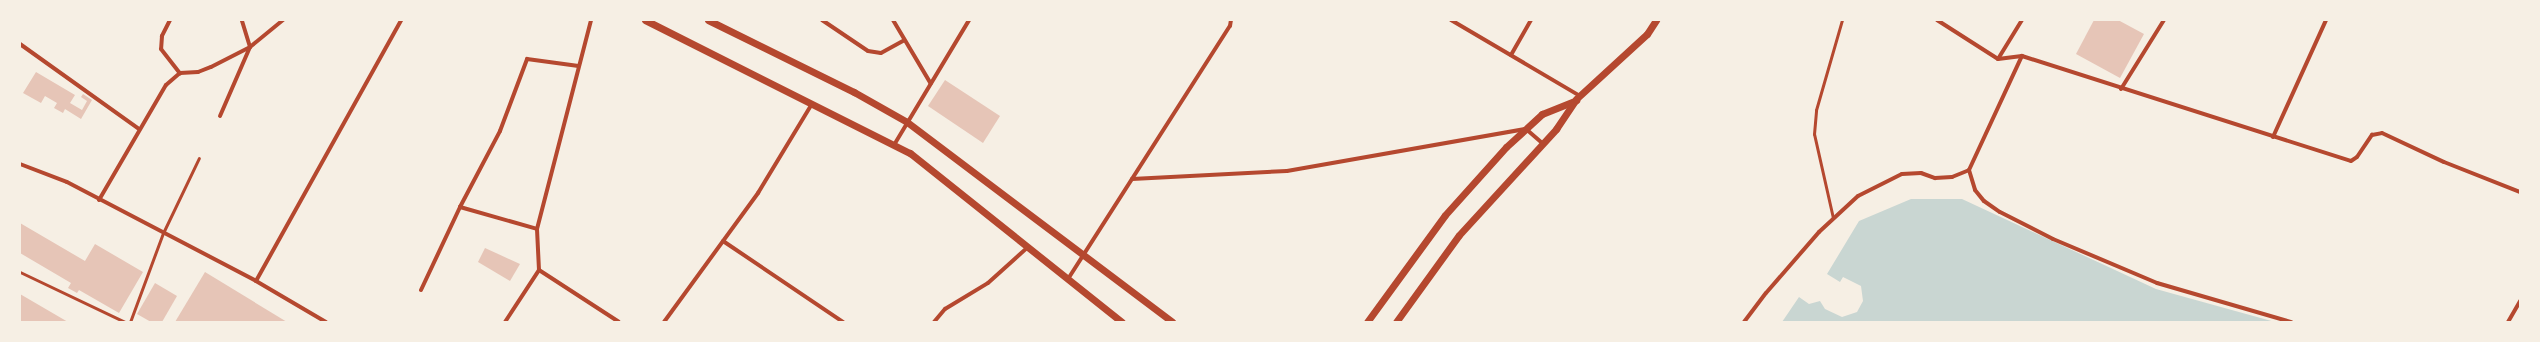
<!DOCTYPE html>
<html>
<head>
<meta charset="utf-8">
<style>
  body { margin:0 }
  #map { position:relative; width:2540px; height:342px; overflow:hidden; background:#f6efe4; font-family:"Roboto Condensed",sans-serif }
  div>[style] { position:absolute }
  .water>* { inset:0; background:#c9d6d2 }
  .building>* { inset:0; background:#e6c5b7 }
  .service>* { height:3px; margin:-1.5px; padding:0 1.5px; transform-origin:1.5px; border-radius:1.5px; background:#b5482f }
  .minor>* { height:4px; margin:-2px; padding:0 2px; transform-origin:2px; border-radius:2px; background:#b5482f }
  .tertiary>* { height:7px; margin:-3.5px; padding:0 3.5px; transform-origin:3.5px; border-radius:3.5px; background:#b5482f }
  span { translate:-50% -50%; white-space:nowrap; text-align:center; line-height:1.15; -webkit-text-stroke:3.5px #f6efe4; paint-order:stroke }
  .frame { position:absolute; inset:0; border:21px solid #f6efe4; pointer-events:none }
</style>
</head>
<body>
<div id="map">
  <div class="water">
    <i style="clip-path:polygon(1911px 199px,1962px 199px,2156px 289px,2275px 322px,1782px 322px,1799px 297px,1809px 304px,1820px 301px,1825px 309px,1842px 317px,1857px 312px,1863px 301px,1861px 286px,1843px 277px,1840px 282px,1827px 274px,1859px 221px)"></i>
  </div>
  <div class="building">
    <i style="clip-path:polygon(2094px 20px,2118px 20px,2144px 34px,2120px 78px,2076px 54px)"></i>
    <i style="clip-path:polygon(36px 72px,75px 95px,70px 103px,82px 110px,87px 101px,81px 97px,83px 94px,92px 100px,81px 119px,65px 109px,63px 113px,54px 108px,57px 103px,45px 96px,41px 103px,23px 93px)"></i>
    <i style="clip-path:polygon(945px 80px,1000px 116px,983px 143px,928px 106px)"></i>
    <i style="clip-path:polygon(20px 223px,85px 261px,95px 244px,143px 272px,119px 313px,79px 290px,77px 293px,68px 288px,71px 283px,20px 253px)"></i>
    <i style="clip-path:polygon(485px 248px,520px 264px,510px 281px,478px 262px)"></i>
    <i style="clip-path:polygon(205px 272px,287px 322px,175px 322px)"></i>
    <i style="clip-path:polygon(155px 283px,177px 296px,162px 322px,151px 322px,137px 314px)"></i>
    <i style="clip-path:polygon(20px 294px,68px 322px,20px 322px)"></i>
  </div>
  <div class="service">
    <i style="left:1833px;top:218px;width:86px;rotate:-102.7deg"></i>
    <i style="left:1814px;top:134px;width:24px;rotate:-85deg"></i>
    <i style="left:1816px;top:110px;width:94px;rotate:-73.9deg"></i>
    <i style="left:20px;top:272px;width:116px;rotate:25.5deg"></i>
    <i style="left:130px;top:322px;width:95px;rotate:-69.7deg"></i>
    <i style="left:163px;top:233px;width:83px;rotate:-64.4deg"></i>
  </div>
  <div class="minor">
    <i style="left:170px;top:20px;width:18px;rotate:117deg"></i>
    <i style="left:162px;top:36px;width:13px;rotate:94deg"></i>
    <i style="left:161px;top:49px;width:31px;rotate:52deg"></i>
    <i style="left:180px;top:73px;width:18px;rotate:-3deg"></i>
    <i style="left:198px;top:72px;width:14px;rotate:-21deg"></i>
    <i style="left:211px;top:67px;width:44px;rotate:-27.1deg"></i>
    <i style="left:250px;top:47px;width:28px;rotate:-107deg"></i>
    <i style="left:822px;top:20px;width:55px;rotate:34deg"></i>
    <i style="left:868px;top:51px;width:13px;rotate:9deg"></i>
    <i style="left:881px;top:53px;width:26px;rotate:-29deg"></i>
    <i style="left:893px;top:20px;width:74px;rotate:59.3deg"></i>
    <i style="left:1451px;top:20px;width:150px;rotate:30.5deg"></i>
    <i style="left:1937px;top:20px;width:72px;rotate:32.6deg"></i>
    <i style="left:1998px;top:59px;width:24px;rotate:-7deg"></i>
    <i style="left:2022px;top:56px;width:345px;rotate:17.7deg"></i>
    <i style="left:2351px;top:161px;width:7px;rotate:-34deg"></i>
    <i style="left:2357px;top:157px;width:27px;rotate:-56deg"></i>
    <i style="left:2372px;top:135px;width:10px;rotate:-11deg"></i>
    <i style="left:2382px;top:133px;width:68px;rotate:25.1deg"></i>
    <i style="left:2444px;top:162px;width:82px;rotate:21.5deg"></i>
    <i style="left:20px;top:44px;width:146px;rotate:35.5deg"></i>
    <i style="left:1511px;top:55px;width:40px;rotate:-60.3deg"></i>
    <i style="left:1998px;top:59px;width:46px;rotate:-58.4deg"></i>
    <i style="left:2121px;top:89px;width:81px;rotate:-58.1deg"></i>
    <i style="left:220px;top:116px;width:75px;rotate:-66.5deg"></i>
    <i style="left:250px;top:47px;width:43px;rotate:-39.3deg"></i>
    <i style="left:2273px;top:137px;width:128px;rotate:-65.6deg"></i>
    <i style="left:894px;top:145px;width:146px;rotate:-59deg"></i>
    <i style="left:20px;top:164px;width:50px;rotate:21deg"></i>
    <i style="left:67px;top:182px;width:213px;rotate:27.6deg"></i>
    <i style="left:256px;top:281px;width:81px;rotate:30.4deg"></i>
    <i style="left:1969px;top:170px;width:21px;rotate:73deg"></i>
    <i style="left:1975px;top:190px;width:14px;rotate:51deg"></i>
    <i style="left:1984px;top:201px;width:19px;rotate:35deg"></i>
    <i style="left:2000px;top:212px;width:59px;rotate:27deg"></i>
    <i style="left:2053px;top:239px;width:113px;rotate:22.9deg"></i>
    <i style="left:2157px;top:283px;width:140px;rotate:16.2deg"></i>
    <i style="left:1132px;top:179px;width:155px;rotate:-3deg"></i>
    <i style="left:1287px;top:171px;width:243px;rotate:-10deg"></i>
    <i style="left:1526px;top:129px;width:21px;rotate:41deg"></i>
    <i style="left:99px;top:200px;width:133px;rotate:-59.8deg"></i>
    <i style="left:166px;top:85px;width:18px;rotate:-41deg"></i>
    <i style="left:460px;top:207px;width:86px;rotate:-62.2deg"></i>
    <i style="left:500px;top:131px;width:77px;rotate:-69.4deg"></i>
    <i style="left:527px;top:59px;width:52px;rotate:7.7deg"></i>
    <i style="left:723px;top:241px;width:145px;rotate:34deg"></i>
    <i style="left:539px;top:270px;width:95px;rotate:33deg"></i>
    <i style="left:1068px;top:279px;width:300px;rotate:-57.4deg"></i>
    <i style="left:1230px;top:26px;width:6px;rotate:-81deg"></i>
    <i style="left:256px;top:281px;width:299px;rotate:-60.9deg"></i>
    <i style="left:421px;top:290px;width:92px;rotate:-64.8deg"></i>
    <i style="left:460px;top:207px;width:80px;rotate:15.9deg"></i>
    <i style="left:505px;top:322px;width:62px;rotate:-56.8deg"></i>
    <i style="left:539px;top:270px;width:41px;rotate:-92.8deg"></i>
    <i style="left:537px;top:229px;width:216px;rotate:-75.5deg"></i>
    <i style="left:664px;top:322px;width:160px;rotate:-53.9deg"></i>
    <i style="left:758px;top:193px;width:104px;rotate:-58.8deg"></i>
    <i style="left:934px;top:322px;width:17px;rotate:-50deg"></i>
    <i style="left:945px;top:309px;width:50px;rotate:-31.2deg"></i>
    <i style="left:988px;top:283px;width:54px;rotate:-42deg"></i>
    <i style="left:1744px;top:322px;width:36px;rotate:-53deg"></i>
    <i style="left:1766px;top:293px;width:81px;rotate:-49deg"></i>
    <i style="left:1819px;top:232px;width:53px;rotate:-42.7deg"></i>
    <i style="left:1858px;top:196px;width:49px;rotate:-26.6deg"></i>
    <i style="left:1902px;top:174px;width:19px;rotate:-3deg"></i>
    <i style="left:1921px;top:173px;width:15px;rotate:20deg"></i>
    <i style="left:1935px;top:178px;width:17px;rotate:-3deg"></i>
    <i style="left:1952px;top:177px;width:18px;rotate:-22deg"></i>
    <i style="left:1969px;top:170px;width:126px;rotate:-65.1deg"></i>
    <i style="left:2508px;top:322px;width:24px;rotate:-60deg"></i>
  </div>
  <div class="tertiary">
    <i style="left:645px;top:20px;width:297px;rotate:26.7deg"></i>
    <i style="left:910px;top:153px;width:271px;rotate:38.6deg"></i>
    <i style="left:708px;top:20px;width:163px;rotate:26.3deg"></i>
    <i style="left:854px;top:92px;width:61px;rotate:29.5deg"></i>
    <i style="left:907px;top:122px;width:332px;rotate:37deg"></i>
    <i style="left:1367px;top:322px;width:132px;rotate:-53.9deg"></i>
    <i style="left:1445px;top:215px;width:91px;rotate:-48.1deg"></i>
    <i style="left:1506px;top:147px;width:49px;rotate:-42.5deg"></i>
    <i style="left:1542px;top:114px;width:37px;rotate:-22deg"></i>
    <i style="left:1396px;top:322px;width:107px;rotate:-54.1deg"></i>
    <i style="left:1459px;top:235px;width:144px;rotate:-47.5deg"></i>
    <i style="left:1556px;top:129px;width:36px;rotate:-56deg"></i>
    <i style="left:1576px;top:99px;width:96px;rotate:-42.5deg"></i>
    <i style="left:1647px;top:34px;width:17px;rotate:-57deg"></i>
  </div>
  <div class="frame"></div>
</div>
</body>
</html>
